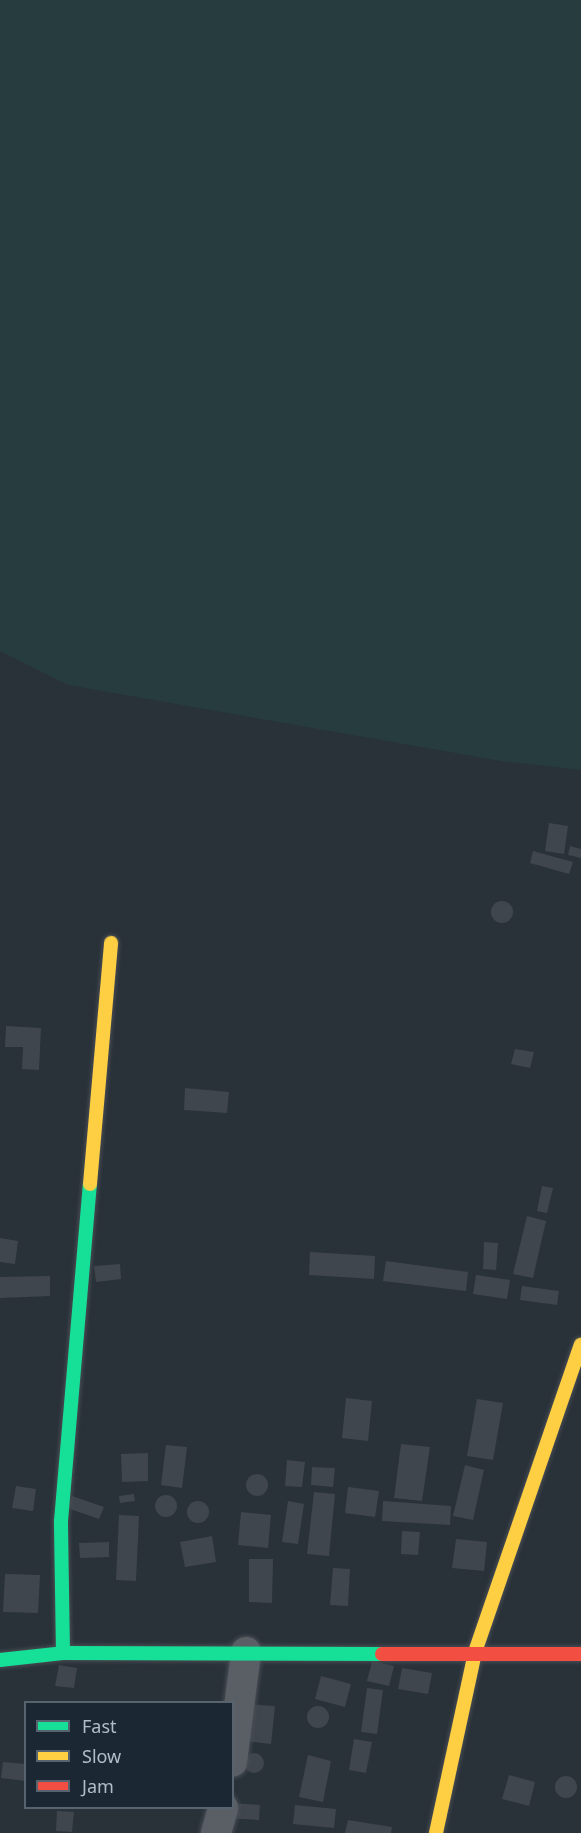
<!DOCTYPE html>
<html>
<head>
<meta charset="utf-8">
<style>
  body { margin:0 }
  #map { position:relative; width:581px; height:1833px; overflow:hidden; background:#293139; font-family:"Noto Sans",sans-serif }
  div>[style] { position:absolute }
  .green>* { inset:0; background:#263c3f }
  .building>* { inset:0; background:#40464d }
  .round { border-radius:50% }
  .roads { filter:drop-shadow(0 0 2px #484d53) drop-shadow(0 0 2px #484d53) }
  .street>* { height:30px; margin:-15px; padding:0 15px; transform-origin:15px; border-radius:15px; background:#5a5f66 }
  .fast>* { height:14px; margin:-7px; padding:0 7px; transform-origin:7px; border-radius:7px; background:#16e098 }
  .slow>* { height:14px; margin:-7px; padding:0 7px; transform-origin:7px; border-radius:7px; background:#ffcf43 }
  .jam>* { height:14px; margin:-7px; padding:0 7px; transform-origin:7px; border-radius:7px; background:#f24e42 }
  span { translate:-50% -50%; white-space:nowrap; text-align:center; line-height:1.15; -webkit-text-stroke:4.5px #1c2734; paint-order:stroke }
  .legend { position:absolute; left:24px; top:1701px; width:210px; height:108px; box-sizing:border-box; background:#1c2734; border:2px solid #586370; margin:0; padding:8px 10px; list-style:none; font-size:18px; color:#b3bdca }
  .legend li { display:flex; align-items:center; gap:12px; height:30px }
  .legend b { width:30px; border:2px solid #586370 }
</style>
</head>
<body>
<div id="map">
  <div class="green">
    <i style="clip-path:polygon(0 0,581px 0,581px 770px,501px 761px,68px 685px,0 651px)"></i>
  </div>
  <div class="building">
    <i style="clip-path:polygon(549px 823px,568px 826px,564px 854px,545px 851px)"></i>
    <i style="clip-path:polygon(570px 846px,581px 849px,581px 858px,568px 855px)"></i>
    <i style="clip-path:polygon(533px 851px,573px 862px,569px 874px,530px 863px)"></i>
    <i class="round" style="left:491px;top:901px;width:22px;height:22px"></i>
    <i style="clip-path:polygon(6px 1026px,41px 1028px,39px 1070px,22px 1069px,23px 1047px,5px 1047px)"></i>
    <i style="clip-path:polygon(515px 1049px,534px 1052px,530px 1068px,511px 1064px)"></i>
    <i style="clip-path:polygon(185px 1088px,229px 1092px,227px 1113px,184px 1110px)"></i>
    <i style="clip-path:polygon(542px 1186px,553px 1188px,547px 1213px,537px 1211px)"></i>
    <i style="clip-path:polygon(527px 1216px,546px 1221px,533px 1278px,513px 1274px)"></i>
    <i style="clip-path:polygon(0 1238px,18px 1241px,15px 1264px,0 1262px)"></i>
    <i style="clip-path:polygon(484px 1242px,498px 1243px,496px 1270px,483px 1269px)"></i>
    <i style="clip-path:polygon(310px 1252px,375px 1256px,374px 1279px,309px 1275px)"></i>
    <i style="clip-path:polygon(386px 1261px,468px 1272px,466px 1291px,383px 1281px)"></i>
    <i style="clip-path:polygon(120px 1264px,121px 1279px,96px 1282px,94px 1266px)"></i>
    <i style="clip-path:polygon(476px 1275px,510px 1280px,507px 1299px,473px 1294px)"></i>
    <i style="clip-path:polygon(50px 1276px,50px 1296px,0 1298px,0 1277px)"></i>
    <i style="clip-path:polygon(522px 1286px,559px 1291px,557px 1305px,520px 1300px)"></i>
    <i style="clip-path:polygon(346px 1398px,372px 1401px,368px 1441px,342px 1438px)"></i>
    <i style="clip-path:polygon(477px 1399px,503px 1403px,493px 1460px,467px 1456px)"></i>
    <i style="clip-path:polygon(401px 1444px,430px 1447px,422px 1501px,394px 1498px)"></i>
    <i style="clip-path:polygon(166px 1445px,187px 1447px,182px 1488px,161px 1485px)"></i>
    <i style="clip-path:polygon(148px 1453px,148px 1481px,122px 1482px,121px 1454px)"></i>
    <i style="clip-path:polygon(287px 1460px,305px 1462px,302px 1487px,285px 1486px)"></i>
    <i style="clip-path:polygon(465px 1465px,484px 1470px,473px 1520px,453px 1516px)"></i>
    <i style="clip-path:polygon(312px 1467px,335px 1468px,333px 1487px,311px 1485px)"></i>
    <i class="round" style="left:246px;top:1474px;width:22px;height:22px"></i>
    <i style="clip-path:polygon(16px 1486px,36px 1489px,33px 1511px,12px 1508px)"></i>
    <i style="clip-path:polygon(348px 1487px,379px 1491px,375px 1517px,345px 1513px)"></i>
    <i style="clip-path:polygon(314px 1492px,335px 1494px,329px 1556px,307px 1554px)"></i>
    <i style="clip-path:polygon(134px 1494px,135px 1501px,120px 1503px,119px 1496px)"></i>
    <i class="round" style="left:155px;top:1495px;width:22px;height:22px"></i>
    <i style="clip-path:polygon(72px 1496px,104px 1507px,99px 1519px,67px 1508px)"></i>
    <i style="clip-path:polygon(288px 1501px,304px 1504px,298px 1544px,282px 1542px)"></i>
    <i style="clip-path:polygon(383px 1501px,451px 1506px,450px 1525px,382px 1521px)"></i>
    <i class="round" style="left:187px;top:1501px;width:22px;height:22px"></i>
    <i style="clip-path:polygon(241px 1512px,271px 1515px,268px 1548px,238px 1545px)"></i>
    <i style="clip-path:polygon(119px 1515px,139px 1516px,136px 1581px,116px 1580px)"></i>
    <i style="clip-path:polygon(402px 1531px,420px 1532px,418px 1555px,401px 1554px)"></i>
    <i style="clip-path:polygon(212px 1536px,216px 1562px,185px 1567px,180px 1542px)"></i>
    <i style="clip-path:polygon(456px 1539px,487px 1542px,484px 1571px,452px 1568px)"></i>
    <i style="clip-path:polygon(109px 1542px,109px 1557px,80px 1558px,79px 1543px)"></i>
    <i style="clip-path:polygon(249px 1559px,273px 1559px,272px 1603px,249px 1602px)"></i>
    <i style="clip-path:polygon(333px 1568px,350px 1569px,348px 1606px,330px 1605px)"></i>
    <i style="clip-path:polygon(5px 1574px,40px 1575px,38px 1613px,3px 1612px)"></i>
    <i style="clip-path:polygon(372px 1661px,394px 1666px,389px 1686px,367px 1681px)"></i>
    <i style="clip-path:polygon(59px 1665px,77px 1668px,74px 1688px,55px 1686px)"></i>
    <i style="clip-path:polygon(402px 1668px,432px 1673px,428px 1694px,398px 1689px)"></i>
    <i style="clip-path:polygon(321px 1676px,351px 1684px,345px 1707px,315px 1699px)"></i>
    <i style="clip-path:polygon(367px 1688px,383px 1690px,377px 1734px,361px 1732px)"></i>
    <i style="clip-path:polygon(248px 1704px,275px 1706px,271px 1744px,244px 1741px)"></i>
    <i class="round" style="left:307px;top:1706px;width:22px;height:22px"></i>
    <i style="clip-path:polygon(354px 1739px,372px 1742px,366px 1773px,349px 1770px)"></i>
    <i class="round" style="left:244px;top:1753px;width:20px;height:20px"></i>
    <i style="clip-path:polygon(308px 1755px,331px 1761px,323px 1802px,299px 1797px)"></i>
    <i style="clip-path:polygon(3px 1762px,26px 1764px,26px 1781px,1px 1778px)"></i>
    <i style="clip-path:polygon(509px 1775px,535px 1782px,529px 1806px,502px 1799px)"></i>
    <i class="round" style="left:555px;top:1776px;width:22px;height:22px"></i>
    <i style="clip-path:polygon(232px 1803px,260px 1805px,259px 1820px,225px 1818px)"></i>
    <i style="clip-path:polygon(295px 1805px,336px 1809px,334px 1828px,293px 1824px)"></i>
    <i style="clip-path:polygon(57px 1811px,74px 1812px,72px 1832px,56px 1831px)"></i>
    <i style="clip-path:polygon(348px 1820px,392px 1827px,391px 1833px,345px 1833px)"></i>
  </div>
  <div class="roads">
    <div class="street">
      <i style="left:232px;top:1762px;width:111px;rotate:-82.7deg"></i>
      <i style="left:216px;top:1833px;width:26px;rotate:-74deg"></i>
    </div>
    <div class="fast">
      <i style="left:63px;top:1653px;width:132px;rotate:-90.9deg"></i>
      <i style="left:61px;top:1521px;width:338px;rotate:-85.1deg"></i>
      <i style="left:0;top:1660px;width:63px;rotate:-6.3deg"></i>
      <i style="left:63px;top:1653px;width:319px;rotate:0.2deg"></i>
    </div>
    <div class="slow">
      <i style="left:90px;top:1184px;width:242px;rotate:-85deg"></i>
      <i style="left:436px;top:1833px;width:185px;rotate:-77.8deg"></i>
      <i style="left:475px;top:1652px;width:325px;rotate:-71deg"></i>
    </div>
    <div class="jam">
      <i style="left:382px;top:1654px;width:199px"></i>
    </div>
  </div>
  <ul class="legend">
  <li><b style="height:8px;background:#16e098"></b>Fast</li>
  <li><b style="height:8px;background:#ffcf43"></b>Slow</li>
  <li><b style="height:8px;background:#f24e42"></b>Jam</li>
  </ul>
</div>
</body>
</html>
